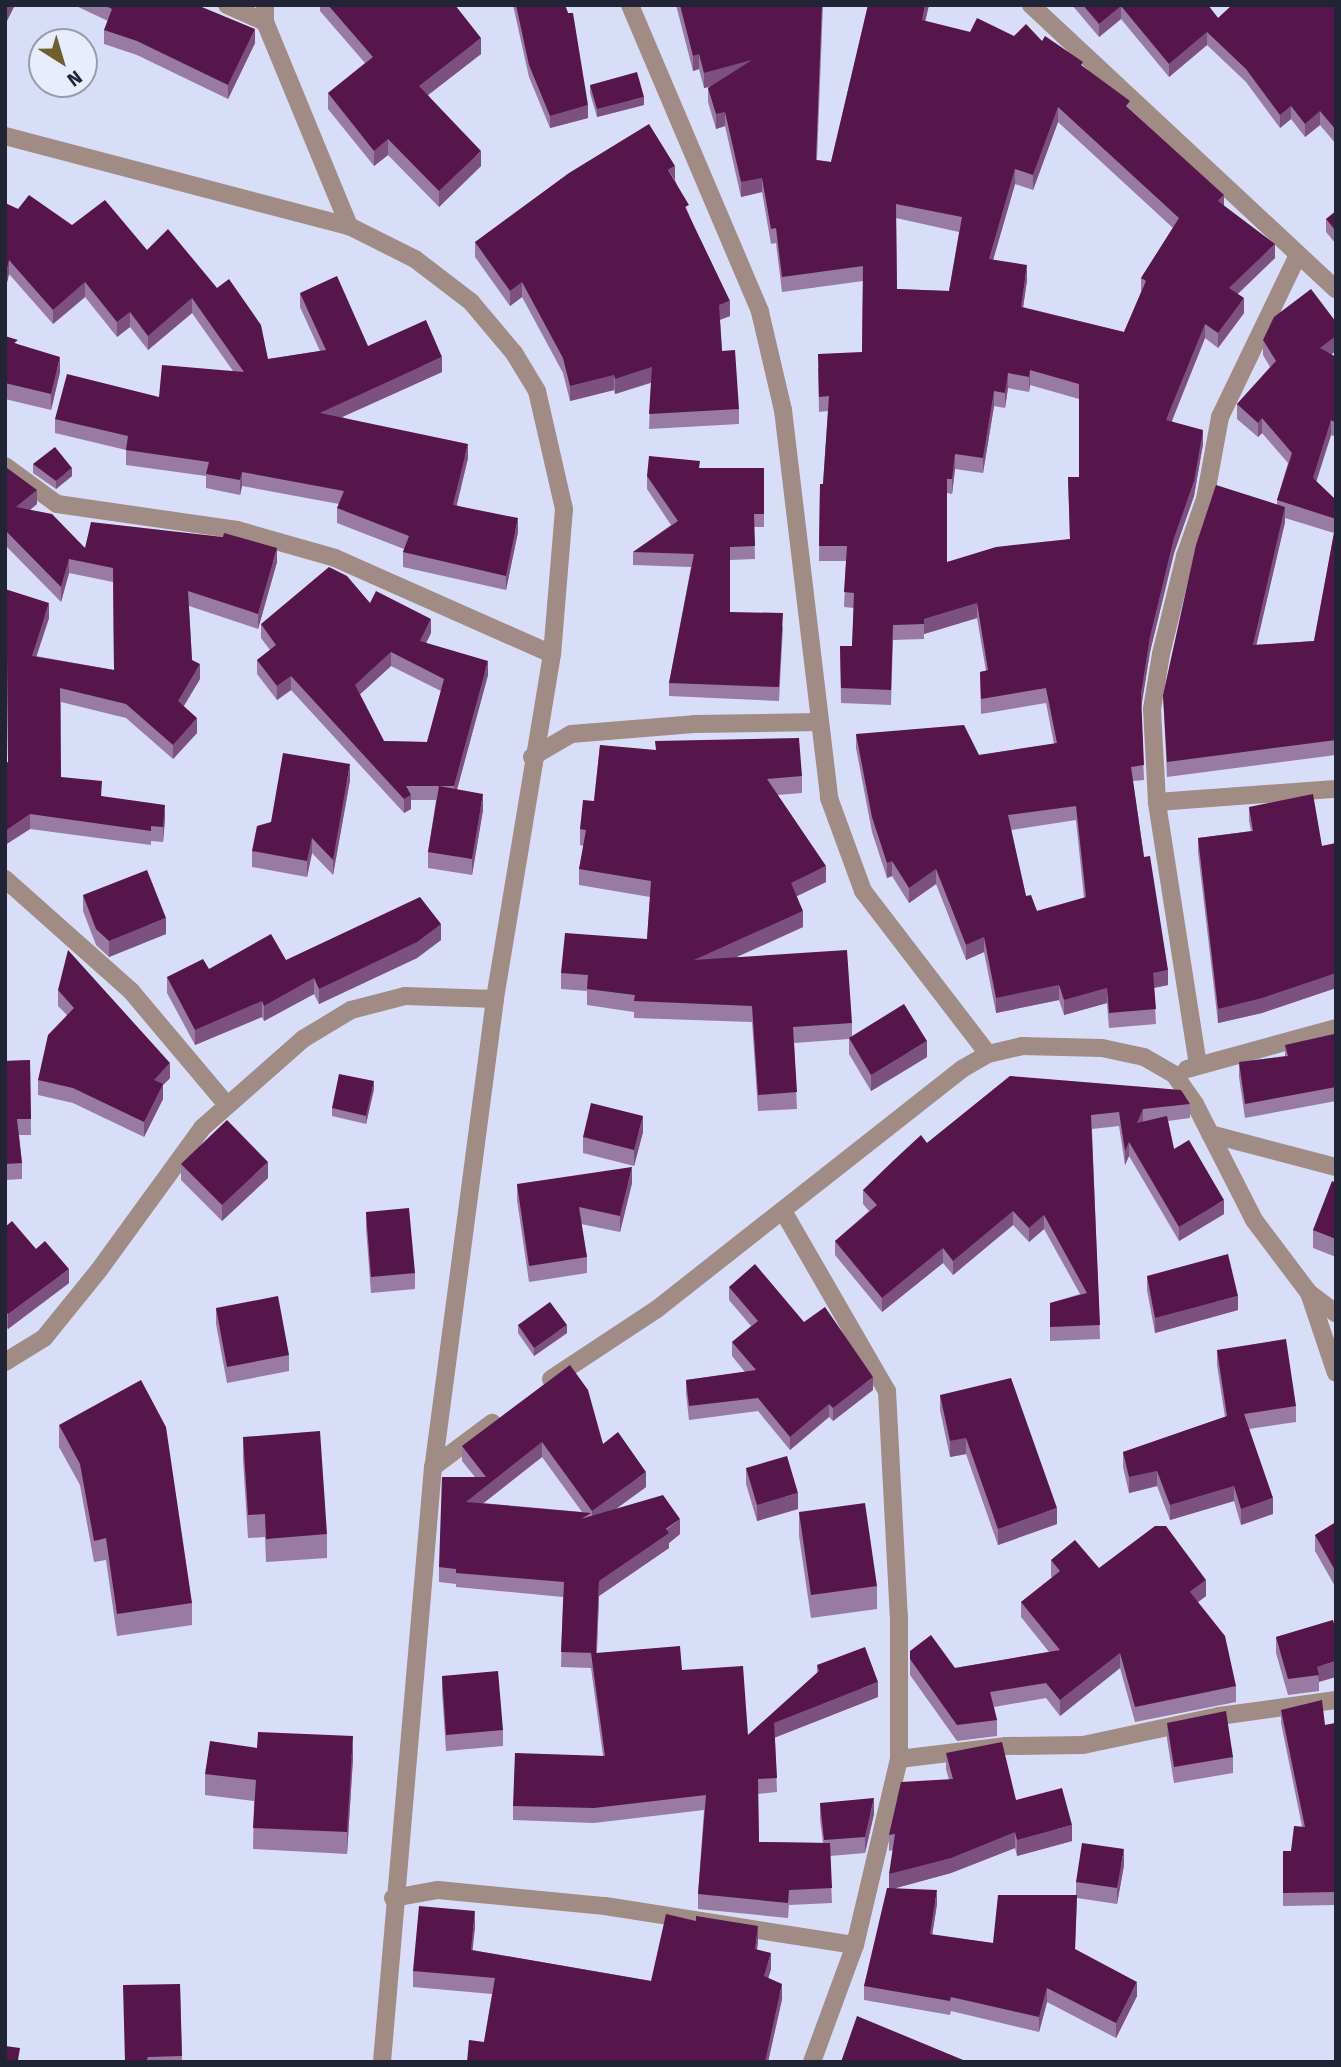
<!DOCTYPE html>
<html>
<head>
<meta charset="utf-8">
<style>
  body { margin:0 }
  #map { position:relative; width:1341px; height:2067px; overflow:hidden; background:#d9def8; font-family:"Fira Sans",sans-serif }
  div>[style] { position:absolute }
  .minor>* { height:18px; margin:-9px; padding:0 9px; transform-origin:9px; border-radius:9px; background:#a08b85 }
  .wall>* { inset:0; background:#987aa2 }
  .shaded-wall>* { inset:0; background:#7d517f }
  .building>* { inset:0; background:#56154b }
  span { translate:-50% -50%; white-space:nowrap; text-align:center; line-height:1.15; -webkit-text-stroke:7px #e8ecfd; paint-order:stroke }
  .frame { position:absolute; inset:0; border:7px solid #212434; pointer-events:none }
  .north { position:absolute; left:28px; top:28px; width:70px; height:70px; box-sizing:border-box; background:#e8ecfd; border:2px solid #989cad; border-radius:50%; rotate:143deg; font-size:19px; font-weight:700; line-height:28px; text-align:center; color:#212434 }
  .north::after { content:''; display:block; margin:auto; width:24px; height:32px; background:#6d602d; clip-path:polygon(50% 0,100% 100%,50% 72%,0 100%) }
</style>
</head>
<body>
<div id="map">
  <div class="minor">
    <i style="left:227px;top:5px;width:42px;rotate:24.1deg"></i>
    <i style="left:265px;top:5px;width:17px;rotate:90deg"></i>
    <i style="left:265px;top:22px;width:221px;rotate:67.6deg"></i>
    <i style="left:630px;top:5px;width:333px;rotate:67deg"></i>
    <i style="left:760px;top:312px;width:101px;rotate:76.8deg"></i>
    <i style="left:783px;top:410px;width:391px;rotate:83.2deg"></i>
    <i style="left:829px;top:798px;width:99px;rotate:69.9deg"></i>
    <i style="left:863px;top:891px;width:205px;rotate:52.5deg"></i>
    <i style="left:1031px;top:5px;width:417px;rotate:43deg"></i>
    <i style="left:5px;top:136px;width:356px;rotate:14.7deg"></i>
    <i style="left:349px;top:226px;width:74px;rotate:26.6deg"></i>
    <i style="left:415px;top:259px;width:71px;rotate:37.5deg"></i>
    <i style="left:471px;top:302px;width:67px;rotate:49.9deg"></i>
    <i style="left:514px;top:353px;width:44px;rotate:58.8deg"></i>
    <i style="left:537px;top:391px;width:121px;rotate:77.1deg"></i>
    <i style="left:564px;top:509px;width:145px;rotate:94.7deg"></i>
    <i style="left:552px;top:654px;width:350px;rotate:99.4deg"></i>
    <i style="left:495px;top:999px;width:472px;rotate:97.5deg"></i>
    <i style="left:433px;top:1467px;width:597px;rotate:94.9deg"></i>
    <i style="left:5px;top:466px;width:64px;rotate:36.2deg"></i>
    <i style="left:57px;top:504px;width:182px;rotate:8.2deg"></i>
    <i style="left:237px;top:530px;width:102px;rotate:15.9deg"></i>
    <i style="left:335px;top:558px;width:237px;rotate:23.9deg"></i>
    <i style="left:532px;top:757px;width:45px;rotate:-30.5deg"></i>
    <i style="left:571px;top:734px;width:123px;rotate:-4.6deg"></i>
    <i style="left:694px;top:724px;width:125px;rotate:-0.9deg"></i>
    <i style="left:1157px;top:802px;width:179px;rotate:-4.2deg"></i>
    <i style="left:5px;top:879px;width:169px;rotate:41.6deg"></i>
    <i style="left:131px;top:991px;width:149px;rotate:49.9deg"></i>
    <i style="left:1198px;top:1065px;width:266px;rotate:-98.9deg"></i>
    <i style="left:1157px;top:802px;width:93px;rotate:-93.1deg"></i>
    <i style="left:1152px;top:709px;width:56px;rotate:-80.7deg"></i>
    <i style="left:1161px;top:654px;width:101px;rotate:-76.2deg"></i>
    <i style="left:1185px;top:556px;width:60px;rotate:-70.7deg"></i>
    <i style="left:1205px;top:499px;width:83px;rotate:-79.6deg"></i>
    <i style="left:1220px;top:417px;width:178px;rotate:-64.3deg"></i>
    <i style="left:1187px;top:1069px;width:155px;rotate:-15.4deg"></i>
    <i style="left:1210px;top:1134px;width:130px;rotate:14.7deg"></i>
    <i style="left:783px;top:1211px;width:208px;rotate:60deg"></i>
    <i style="left:887px;top:1391px;width:226px;rotate:87deg"></i>
    <i style="left:899px;top:1617px;width:142px;rotate:90deg"></i>
    <i style="left:899px;top:1759px;width:191px;rotate:103.3deg"></i>
    <i style="left:855px;top:1945px;width:125px;rotate:110.2deg"></i>
    <i style="left:1309px;top:1293px;width:84px;rotate:71.4deg"></i>
    <i style="left:5px;top:1362px;width:46px;rotate:-31.6deg"></i>
    <i style="left:44px;top:1338px;width:87px;rotate:-51deg"></i>
    <i style="left:99px;top:1270px;width:175px;rotate:-54deg"></i>
    <i style="left:202px;top:1128px;width:135px;rotate:-41.4deg"></i>
    <i style="left:303px;top:1039px;width:56px;rotate:-31.1deg"></i>
    <i style="left:351px;top:1010px;width:56px;rotate:-14.5deg"></i>
    <i style="left:405px;top:996px;width:90px;rotate:1.9deg"></i>
    <i style="left:551px;top:1379px;width:127px;rotate:-33.4deg"></i>
    <i style="left:657px;top:1309px;width:388px;rotate:-38.2deg"></i>
    <i style="left:962px;top:1069px;width:30px;rotate:-30deg"></i>
    <i style="left:988px;top:1054px;width:35px;rotate:-13deg"></i>
    <i style="left:1022px;top:1046px;width:80px;rotate:1.4deg"></i>
    <i style="left:1102px;top:1048px;width:43px;rotate:12.1deg"></i>
    <i style="left:1144px;top:1057px;width:34px;rotate:30deg"></i>
    <i style="left:1174px;top:1074px;width:37px;rotate:55deg"></i>
    <i style="left:1195px;top:1104px;width:130px;rotate:63deg"></i>
    <i style="left:1254px;top:1220px;width:91px;rotate:53deg"></i>
    <i style="left:1309px;top:1293px;width:34px;rotate:37deg"></i>
    <i style="left:433px;top:1467px;width:74px;rotate:-36.7deg"></i>
    <i style="left:899px;top:1759px;width:108px;rotate:-6.9deg"></i>
    <i style="left:1006px;top:1746px;width:77px;rotate:-0.7deg"></i>
    <i style="left:1083px;top:1745px;width:139px;rotate:-12deg"></i>
    <i style="left:1219px;top:1716px;width:118px;rotate:-7.8deg"></i>
    <i style="left:393px;top:1898px;width:46px;rotate:-10.1deg"></i>
    <i style="left:438px;top:1890px;width:168px;rotate:5.5deg"></i>
    <i style="left:605px;top:1906px;width:253px;rotate:8.9deg"></i>
  </div>
  <div class="wall">
    <i style="clip-path:polygon(74px 5px,197px 5px,255px 43px,228px 99px,137px 55px,104px 44px,104px 30px,108px 21px)"></i>
    <i style="clip-path:polygon(320px 5px,455px 5px,481px 54px,428px 95px,481px 166px,439px 207px,388px 155px,374px 166px,328px 109px,328px 93px,365px 63px,320px 11px)"></i>
    <i style="clip-path:polygon(513px 5px,565px 5px,568px 13px,588px 118px,550px 128px,529px 77px)"></i>
    <i style="clip-path:polygon(evenodd,676px 5px,823px 5px,817px 160px,831px 162px,868px 5px,929px 5px,925px 21px,970px 32px,1014px 36px,1042px 41px,1083px 67px,1130px 110px,1275px 258px,1238px 294px,1244px 313px,1218px 348px,1205px 338px,1172px 421px,1203px 444px,1194px 496px,1174px 553px,1150px 652px,1141px 706px,1144px 780px,1133px 781px,1144px 857px,1168px 985px,1154px 988px,1156px 1024px,1109px 1028px,1107px 1003px,1064px 1015px,1059px 1000px,996px 1013px,984px 952px,966px 960px,936px 884px,909px 903px,892px 876px,887px 878px,872px 832px,856px 748px,856px 734px,979px 755px,1054px 744px,1046px 703px,981px 714px,980px 672px,986px 671px,977px 618px,924px 634px,924px 639px,893px 640px,891px 705px,841px 703px,840px 646px,852px 646px,854px 608px,844px 607px,846px 561px,819px 561px,820px 484px,823px 484px,828px 411px,819px 412px,818px 368px,862px 352px,863px 281px,782px 292px,776px 243px,771px 244px,762px 192px,741px 197px,725px 126px,716px 129px,708px 102px,708px 88px,710px 87px,704px 88px,699px 69px,693px 71px,676px 5px,1058px 122px,1173px 228px,1141px 278px,1141px 292px,1124px 332px,1023px 307px,1027px 280px,993px 260px,1015px 184px,1033px 190px,1058px 122px,676px 5px,896px 218px,959px 232px,949px 291px,897px 289px,896px 218px,676px 5px,1030px 385px,1079px 399px,1079px 477px,1068px 477px,1070px 539px,947px 562px,947px 493px,952px 494px,955px 469px,983px 473px,994px 406px,1005px 408px,1008px 388px,1029px 392px,1030px 385px,676px 5px,1076px 820px,1084px 898px,1037px 911px,1026px 896px,1011px 830px,1076px 820px)"></i>
    <i style="clip-path:polygon(1072px 5px,1208px 5px,1218px 18px,1336px 5px,1336px 144px,1320px 125px,1305px 137px,1291px 119px,1280px 128px,1246px 82px,1207px 45px,1169px 77px,1121px 19px,1099px 37px)"></i>
    <i style="clip-path:polygon(590px 85px,644px 105px,597px 117px,590px 93px)"></i>
    <i style="clip-path:polygon(675px 180px,730px 316px,720px 320px,722px 351px,739px 409px,739px 424px,649px 429px,651px 383px,615px 394px,614px 390px,570px 401px,563px 373px,522px 297px,510px 306px,475px 257px,475px 242px)"></i>
    <i style="clip-path:polygon(5px 203px,18px 209px,147px 250px,268px 359px,320px 351px,300px 307px,300px 293px,368px 346px,442px 372px,342px 417px,468px 458px,457px 505px,518px 532px,506px 590px,403px 567px,403px 552px,404px 549px,337px 523px,337px 508px,339px 504px,242px 486px,240px 495px,206px 488px,206px 476px,126px 465px,126px 450px,55px 433px,55px 419px,159px 397px,233px 371px,192px 313px,148px 350px,130px 327px,117px 337px,85px 297px,53px 324px,9px 274px,5px 291px)"></i>
    <i style="clip-path:polygon(1336px 211px,1336px 244px,1326px 232px,1326px 219px)"></i>
    <i style="clip-path:polygon(evenodd,1336px 322px,1336px 351px,1331px 354px,1336px 357px,1336px 437px,1331px 435px,1316px 481px,1336px 500px,1336px 755px,1167px 777px,1163px 695px,1277px 504px,1277px 500px,1288px 463px,1262px 433px,1258px 437px,1237px 419px,1237px 404px,1270px 367px,1263px 355px,1263px 340px,1336px 322px,1285px 518px,1334px 533px,1314px 641px,1256px 645px,1285px 522px,1285px 518px)"></i>
    <i style="clip-path:polygon(5px 336px,60px 372px,51px 410px,5px 399px)"></i>
    <i style="clip-path:polygon(33px 464px,72px 476px,56px 489px,33px 473px)"></i>
    <i style="clip-path:polygon(700px 468px,764px 468px,764px 527px,754px 527px,755px 559px,730px 560px,730px 612px,783px 627px,779px 701px,669px 696px,669px 683px,691px 567px,633px 565px,633px 552px,671px 525px,647px 489px,647px 476px)"></i>
    <i style="clip-path:polygon(5px 470px,37px 504px,30px 510px,85px 548px,277px 562px,258px 629px,189px 606px,192px 660px,200px 679px,184px 706px,197px 733px,173px 759px,126px 718px,61px 702px,61px 777px,102px 796px,165px 819px,163px 842px,151px 841px,151px 845px,30px 829px,5px 845px,5px 764px,8px 762px,7px 670px,5px 670px,5px 589px,49px 618px,36px 656px,114px 670px,113px 582px,69px 573px,61px 602px,5px 545px)"></i>
    <i style="clip-path:polygon(evenodd,370px 603px,431px 633px,426px 643px,488px 675px,457px 790px,483px 810px,472px 875px,428px 868px,428px 852px,436px 800px,411px 800px,411px 809px,404px 813px,291px 690px,277px 700px,257px 674px,257px 660px,270px 650px,261px 638px,261px 624px,370px 603px,391px 666px,441px 691px,427px 742px,384px 741px,360px 694px,391px 666px)"></i>
    <i style="clip-path:polygon(600px 745px,802px 776px,802px 793px,777px 795px,826px 882px,797px 896px,803px 927px,737px 957px,852px 1023px,852px 1036px,927px 1057px,871px 1091px,849px 1054px,849px 1039px,794px 1043px,797px 1109px,758px 1111px,752px 1022px,634px 1018px,634px 1012px,587px 1005px,587px 991px,561px 989px,561px 973px,647px 939px,650px 897px,579px 885px,579px 869px,584px 846px,580px 845px,580px 829px,594px 801px)"></i>
    <i style="clip-path:polygon(350px 780px,333px 875px,312px 853px,307px 877px,252px 867px,252px 851px,271px 822px)"></i>
    <i style="clip-path:polygon(1249px 807px,1322px 846px,1336px 843px,1336px 988px,1262px 1013px,1218px 1023px,1198px 852px,1198px 838px,1251px 831px,1249px 821px)"></i>
    <i style="clip-path:polygon(83px 895px,166px 934px,109px 957px,96px 945px,83px 911px)"></i>
    <i style="clip-path:polygon(441px 940px,417px 958px,319px 1004px,314px 994px,264px 1021px,262px 1017px,195px 1045px,167px 993px,167px 977px,209px 969px,286px 960px)"></i>
    <i style="clip-path:polygon(58px 990px,170px 1078px,163px 1085px,163px 1099px,144px 1137px,73px 1103px,38px 1095px,38px 1080px,67px 1015px,58px 1006px)"></i>
    <i style="clip-path:polygon(1336px 1043px,1336px 1101px,1245px 1118px,1239px 1077px,1239px 1062px,1285px 1056px,1285px 1045px)"></i>
    <i style="clip-path:polygon(30px 1060px,31px 1135px,19px 1135px,22px 1163px,22px 1179px,5px 1180px,5px 1061px)"></i>
    <i style="clip-path:polygon(1010px 1076px,1190px 1104px,1190px 1118px,1168px 1121px,1174px 1149px,1224px 1214px,1179px 1241px,1129px 1156px,1125px 1165px,1119px 1126px,1092px 1129px,1100px 1339px,1050px 1341px,1050px 1303px,1080px 1294px,1044px 1229px,1029px 1242px,1013px 1225px,953px 1275px,943px 1263px,882px 1312px,835px 1255px,835px 1241px,869px 1211px,863px 1204px,863px 1190px,927px 1143px)"></i>
    <i style="clip-path:polygon(374px 1089px,366px 1124px,332px 1116px,332px 1108px)"></i>
    <i style="clip-path:polygon(643px 1132px,634px 1166px,583px 1153px,583px 1137px)"></i>
    <i style="clip-path:polygon(181px 1164px,268px 1178px,222px 1221px,181px 1180px)"></i>
    <i style="clip-path:polygon(632px 1183px,620px 1232px,581px 1224px,587px 1257px,587px 1273px,529px 1282px,517px 1200px,517px 1184px)"></i>
    <i style="clip-path:polygon(1336px 1183px,1336px 1257px,1313px 1248px,1313px 1230px)"></i>
    <i style="clip-path:polygon(366px 1212px,415px 1273px,415px 1289px,371px 1293px,366px 1228px)"></i>
    <i style="clip-path:polygon(5px 1227px,36px 1249px,69px 1283px,8px 1329px,5px 1326px)"></i>
    <i style="clip-path:polygon(1147px 1276px,1238px 1310px,1155px 1333px,1147px 1290px)"></i>
    <i style="clip-path:polygon(729px 1287px,804px 1322px,873px 1390px,833px 1421px,829px 1417px,790px 1450px,758px 1411px,689px 1420px,686px 1393px,686px 1380px,745px 1372px,732px 1356px,732px 1342px,751px 1326px,729px 1300px)"></i>
    <i style="clip-path:polygon(216px 1308px,289px 1355px,289px 1371px,227px 1383px,216px 1324px)"></i>
    <i style="clip-path:polygon(518px 1325px,567px 1333px,534px 1356px,518px 1333px)"></i>
    <i style="clip-path:polygon(1217px 1350px,1296px 1406px,1296px 1422px,1249px 1429px,1273px 1514px,1241px 1525px,1234px 1501px,1170px 1520px,1157px 1486px,1129px 1493px,1123px 1467px,1123px 1452px,1225px 1417px,1217px 1365px)"></i>
    <i style="clip-path:polygon(evenodd,570px 1365px,603px 1444px,646px 1487px,616px 1509px,680px 1534px,669px 1543px,669px 1548px,599px 1596px,597px 1653px,682px 1670px,748px 1735px,817px 1673px,817px 1665px,878px 1697px,775px 1737px,777px 1792px,758px 1794px,759px 1842px,823px 1843px,820px 1819px,820px 1803px,874px 1814px,865px 1853px,830px 1856px,832px 1903px,789px 1905px,788px 1918px,698px 1909px,698px 1894px,704px 1810px,594px 1823px,513px 1820px,513px 1806px,603px 1756px,591px 1668px,561px 1667px,563px 1597px,456px 1587px,456px 1584px,439px 1582px,439px 1567px,475px 1477px,462px 1461px,462px 1446px,570px 1365px,542px 1457px,582px 1512px,483px 1503px,542px 1457px)"></i>
    <i style="clip-path:polygon(940px 1395px,1057px 1524px,998px 1545px,966px 1454px,950px 1457px,940px 1410px)"></i>
    <i style="clip-path:polygon(59px 1425px,192px 1603px,192px 1625px,117px 1636px,106px 1560px,94px 1562px,80px 1485px,59px 1447px)"></i>
    <i style="clip-path:polygon(243px 1437px,327px 1534px,327px 1558px,266px 1562px,265px 1537px,248px 1538px,243px 1460px)"></i>
    <i style="clip-path:polygon(746px 1468px,798px 1509px,757px 1521px,746px 1484px)"></i>
    <i style="clip-path:polygon(799px 1512px,877px 1586px,877px 1609px,811px 1618px,799px 1536px)"></i>
    <i style="clip-path:polygon(1336px 1522px,1336px 1588px,1315px 1551px,1315px 1535px)"></i>
    <i style="clip-path:polygon(1051px 1560px,1099px 1568px,1206px 1596px,1198px 1602px,1236px 1686px,1236px 1702px,1135px 1722px,1120px 1668px,1060px 1716px,1046px 1698px,994px 1707px,997px 1720px,997px 1736px,957px 1741px,910px 1675px,910px 1651px,955px 1668px,1049px 1652px,1021px 1617px,1021px 1602px,1052px 1578px,1051px 1576px)"></i>
    <i style="clip-path:polygon(1333px 1620px,1319px 1682px,1319px 1691px,1288px 1695px,1276px 1653px,1276px 1637px)"></i>
    <i style="clip-path:polygon(442px 1676px,503px 1730px,503px 1746px,446px 1751px,442px 1692px)"></i>
    <i style="clip-path:polygon(1281px 1710px,1325px 1725px,1336px 1723px,1336px 1905px,1283px 1906px,1283px 1851px,1291px 1851px,1302px 1826px,1281px 1723px)"></i>
    <i style="clip-path:polygon(1167px 1723px,1233px 1757px,1233px 1773px,1174px 1783px,1167px 1739px)"></i>
    <i style="clip-path:polygon(257px 1748px,353px 1758px,347px 1854px,253px 1849px,254px 1801px,205px 1795px,205px 1774px)"></i>
    <i style="clip-path:polygon(946px 1753px,1016px 1800px,1072px 1841px,1017px 1856px,1015px 1848px,951px 1873px,895px 1888px,937px 1904px,932px 1935px,993px 1943px,1076px 1895px,1076px 1882px,1124px 1865px,1117px 1904px,1077px 1898px,1075px 1950px,1137px 1996px,1116px 2038px,1047px 2002px,1039px 2032px,951px 2011px,950px 2015px,864px 2000px,864px 1986px,889px 1888px,893px 1850px,889px 1851px,889px 1835px,949px 1780px,946px 1769px)"></i>
    <i style="clip-path:polygon(475px 1927px,472px 1950px,651px 1981px,758px 1941px,757px 1950px,771px 1969px,768px 1978px,782px 1999px,768px 2062px,467px 2062px,484px 2042px,492px 1994px,413px 1987px,413px 1971px)"></i>
    <i style="clip-path:polygon(180px 1984px,182px 2062px,124px 2062px)"></i>
  </div>
  <div class="shaded-wall">
    <i style="clip-path:polygon(8px 5px,15px 5px,5px 25px,5px 11px)"></i>
    <i style="clip-path:polygon(925px 5px,929px 5px,922px 35px,922px 20px)"></i>
    <i style="clip-path:polygon(1121px 6px,1121px 19px,1099px 37px,1099px 24px)"></i>
    <i style="clip-path:polygon(255px 29px,255px 43px,228px 99px,228px 85px)"></i>
    <i style="clip-path:polygon(1207px 32px,1207px 45px,1169px 77px,1169px 64px)"></i>
    <i style="clip-path:polygon(481px 38px,481px 54px,419px 102px,419px 86px)"></i>
    <i style="clip-path:polygon(699px 54px,699px 69px,693px 71px,693px 56px)"></i>
    <i style="clip-path:polygon(752px 60px,752px 75px,704px 88px,704px 73px)"></i>
    <i style="clip-path:polygon(644px 97px,644px 105px,597px 117px,597px 109px)"></i>
    <i style="clip-path:polygon(588px 105px,588px 118px,550px 128px,550px 116px)"></i>
    <i style="clip-path:polygon(1291px 106px,1291px 119px,1280px 128px,1280px 115px)"></i>
    <i style="clip-path:polygon(1058px 107px,1058px 122px,1033px 190px,1033px 175px)"></i>
    <i style="clip-path:polygon(1320px 111px,1320px 125px,1305px 137px,1305px 124px)"></i>
    <i style="clip-path:polygon(725px 112px,725px 126px,716px 129px,716px 114px)"></i>
    <i style="clip-path:polygon(388px 139px,388px 155px,374px 166px,374px 151px)"></i>
    <i style="clip-path:polygon(481px 151px,481px 166px,439px 207px,439px 191px)"></i>
    <i style="clip-path:polygon(675px 166px,675px 181px,668px 170px)"></i>
    <i style="clip-path:polygon(1015px 169px,1015px 184px,989px 274px,989px 259px)"></i>
    <i style="clip-path:polygon(762px 178px,762px 192px,741px 197px,741px 182px)"></i>
    <i style="clip-path:polygon(1224px 195px,1224px 209px,1218px 201px)"></i>
    <i style="clip-path:polygon(1275px 244px,1275px 258px,1229px 302px,1229px 288px)"></i>
    <i style="clip-path:polygon(9px 260px,9px 274px,5px 291px,5px 277px)"></i>
    <i style="clip-path:polygon(1027px 265px,1027px 280px,1021px 322px,1021px 307px)"></i>
    <i style="clip-path:polygon(85px 282px,85px 297px,53px 324px,53px 310px)"></i>
    <i style="clip-path:polygon(522px 282px,522px 297px,510px 306px,510px 291px)"></i>
    <i style="clip-path:polygon(192px 298px,192px 313px,148px 350px,148px 336px)"></i>
    <i style="clip-path:polygon(1244px 298px,1244px 313px,1218px 348px,1218px 333px)"></i>
    <i style="clip-path:polygon(730px 301px,730px 316px,719px 320px,719px 305px)"></i>
    <i style="clip-path:polygon(130px 312px,130px 327px,117px 337px,117px 322px)"></i>
    <i style="clip-path:polygon(1205px 324px,1205px 338px,1166px 435px,1166px 420px)"></i>
    <i style="clip-path:polygon(1336px 336px,1336px 351px,1320px 363px,1320px 348px)"></i>
    <i style="clip-path:polygon(60px 357px,60px 372px,51px 410px,51px 394px)"></i>
    <i style="clip-path:polygon(442px 357px,442px 372px,320px 427px,320px 413px)"></i>
    <i style="clip-path:polygon(652px 367px,652px 382px,615px 394px,615px 379px)"></i>
    <i style="clip-path:polygon(1030px 370px,1030px 385px,1029px 392px,1029px 377px)"></i>
    <i style="clip-path:polygon(1008px 373px,1008px 388px,1005px 408px,1005px 393px)"></i>
    <i style="clip-path:polygon(614px 375px,614px 390px,570px 401px,570px 386px)"></i>
    <i style="clip-path:polygon(994px 391px,994px 406px,983px 473px,983px 458px)"></i>
    <i style="clip-path:polygon(1262px 418px,1262px 433px,1258px 437px,1258px 423px)"></i>
    <i style="clip-path:polygon(1331px 420px,1331px 435px,1313px 492px,1313px 478px)"></i>
    <i style="clip-path:polygon(1203px 430px,1203px 444px,1194px 496px,1174px 553px,1150px 652px,1141px 709px,1141px 694px,1150px 637px,1174px 538px)"></i>
    <i style="clip-path:polygon(468px 444px,468px 458px,453px 519px,453px 505px)"></i>
    <i style="clip-path:polygon(955px 454px,955px 469px,952px 494px,952px 479px)"></i>
    <i style="clip-path:polygon(72px 468px,72px 476px,56px 489px,56px 481px)"></i>
    <i style="clip-path:polygon(242px 472px,242px 486px,240px 495px,240px 480px)"></i>
    <i style="clip-path:polygon(37px 490px,37px 504px,16px 521px,16px 507px)"></i>
    <i style="clip-path:polygon(1285px 507px,1285px 522px,1253px 660px,1253px 645px)"></i>
    <i style="clip-path:polygon(518px 518px,518px 532px,506px 590px,506px 576px)"></i>
    <i style="clip-path:polygon(277px 548px,277px 562px,258px 629px,258px 614px)"></i>
    <i style="clip-path:polygon(69px 559px,69px 573px,61px 602px,61px 587px)"></i>
    <i style="clip-path:polygon(49px 603px,49px 618px,32px 670px,32px 656px)"></i>
    <i style="clip-path:polygon(977px 603px,977px 618px,924px 634px,924px 619px)"></i>
    <i style="clip-path:polygon(431px 619px,431px 633px,420px 655px,420px 641px)"></i>
    <i style="clip-path:polygon(391px 652px,391px 666px,355px 699px,355px 685px)"></i>
    <i style="clip-path:polygon(488px 661px,488px 675px,454px 800px,454px 786px)"></i>
    <i style="clip-path:polygon(200px 664px,200px 679px,178px 715px,178px 701px)"></i>
    <i style="clip-path:polygon(291px 676px,291px 690px,277px 700px,277px 686px)"></i>
    <i style="clip-path:polygon(197px 718px,197px 733px,173px 759px,173px 745px)"></i>
    <i style="clip-path:polygon(350px 764px,350px 780px,333px 875px,333px 860px)"></i>
    <i style="clip-path:polygon(483px 794px,483px 810px,472px 875px,472px 859px)"></i>
    <i style="clip-path:polygon(411px 795px,411px 809px,404px 813px,404px 799px)"></i>
    <i style="clip-path:polygon(165px 805px,165px 819px,163px 842px,163px 827px)"></i>
    <i style="clip-path:polygon(30px 814px,30px 829px,5px 845px,5px 831px)"></i>
    <i style="clip-path:polygon(312px 838px,312px 853px,307px 877px,307px 861px)"></i>
    <i style="clip-path:polygon(892px 861px,892px 876px,887px 878px,887px 863px)"></i>
    <i style="clip-path:polygon(826px 866px,826px 882px,791px 899px,791px 883px)"></i>
    <i style="clip-path:polygon(936px 869px,936px 884px,909px 903px,909px 888px)"></i>
    <i style="clip-path:polygon(803px 911px,803px 927px,694px 976px,694px 960px)"></i>
    <i style="clip-path:polygon(166px 918px,166px 934px,109px 957px,109px 941px)"></i>
    <i style="clip-path:polygon(441px 924px,441px 940px,417px 958px,319px 1004px,319px 989px)"></i>
    <i style="clip-path:polygon(984px 937px,984px 952px,966px 960px,966px 945px)"></i>
    <i style="clip-path:polygon(1168px 970px,1168px 985px,1153px 988px,1153px 973px)"></i>
    <i style="clip-path:polygon(1336px 973px,1336px 988px,1262px 1013px,1218px 1023px,1218px 1009px)"></i>
    <i style="clip-path:polygon(314px 978px,314px 994px,264px 1021px,264px 1006px)"></i>
    <i style="clip-path:polygon(1059px 985px,1059px 1000px,996px 1013px,996px 998px)"></i>
    <i style="clip-path:polygon(1107px 988px,1107px 1003px,1064px 1015px,1064px 1000px)"></i>
    <i style="clip-path:polygon(262px 1001px,262px 1017px,195px 1045px,195px 1030px)"></i>
    <i style="clip-path:polygon(927px 1041px,927px 1057px,871px 1091px,871px 1075px)"></i>
    <i style="clip-path:polygon(170px 1063px,170px 1078px,163px 1085px,163px 1099px,144px 1137px,144px 1122px,154px 1080px)"></i>
    <i style="clip-path:polygon(374px 1081px,374px 1089px,366px 1124px,366px 1116px)"></i>
    <i style="clip-path:polygon(1143px 1109px,1143px 1123px,1137px 1123px)"></i>
    <i style="clip-path:polygon(643px 1116px,643px 1132px,634px 1166px,634px 1150px)"></i>
    <i style="clip-path:polygon(1129px 1142px,1129px 1156px,1125px 1165px,1125px 1151px)"></i>
    <i style="clip-path:polygon(268px 1162px,268px 1178px,222px 1221px,222px 1205px)"></i>
    <i style="clip-path:polygon(632px 1167px,632px 1183px,620px 1232px,620px 1216px)"></i>
    <i style="clip-path:polygon(1224px 1200px,1224px 1214px,1179px 1241px,1179px 1227px)"></i>
    <i style="clip-path:polygon(1013px 1211px,1013px 1225px,953px 1275px,953px 1261px)"></i>
    <i style="clip-path:polygon(1044px 1215px,1044px 1229px,1029px 1242px,1029px 1228px)"></i>
    <i style="clip-path:polygon(943px 1248px,943px 1263px,882px 1312px,882px 1298px)"></i>
    <i style="clip-path:polygon(69px 1269px,69px 1283px,8px 1329px,8px 1314px)"></i>
    <i style="clip-path:polygon(1238px 1296px,1238px 1310px,1155px 1333px,1155px 1318px)"></i>
    <i style="clip-path:polygon(567px 1325px,567px 1333px,534px 1356px,534px 1348px)"></i>
    <i style="clip-path:polygon(873px 1377px,873px 1390px,833px 1421px,833px 1408px)"></i>
    <i style="clip-path:polygon(829px 1404px,829px 1417px,790px 1450px,790px 1437px)"></i>
    <i style="clip-path:polygon(966px 1438px,966px 1454px,950px 1457px,950px 1441px)"></i>
    <i style="clip-path:polygon(542px 1442px,542px 1457px,466px 1517px,466px 1502px)"></i>
    <i style="clip-path:polygon(1157px 1471px,1157px 1486px,1129px 1493px,1129px 1477px)"></i>
    <i style="clip-path:polygon(646px 1472px,646px 1487px,592px 1526px,592px 1511px)"></i>
    <i style="clip-path:polygon(1234px 1486px,1234px 1501px,1170px 1520px,1170px 1505px)"></i>
    <i style="clip-path:polygon(798px 1493px,798px 1509px,757px 1521px,757px 1505px)"></i>
    <i style="clip-path:polygon(1273px 1498px,1273px 1514px,1241px 1525px,1241px 1509px)"></i>
    <i style="clip-path:polygon(1057px 1508px,1057px 1524px,998px 1545px,998px 1529px)"></i>
    <i style="clip-path:polygon(680px 1519px,680px 1534px,669px 1543px,669px 1548px,599px 1596px,596px 1668px,599px 1581px)"></i>
    <i style="clip-path:polygon(1206px 1580px,1206px 1596px,1190px 1608px,1190px 1592px)"></i>
    <i style="clip-path:polygon(1120px 1653px,1120px 1668px,1060px 1716px,1060px 1700px)"></i>
    <i style="clip-path:polygon(1336px 1661px,1336px 1677px,1319px 1682px,1317px 1667px)"></i>
    <i style="clip-path:polygon(878px 1682px,878px 1697px,774px 1738px,774px 1723px)"></i>
    <i style="clip-path:polygon(353px 1736px,353px 1758px,347px 1854px,347px 1832px)"></i>
    <i style="clip-path:polygon(874px 1798px,874px 1814px,865px 1853px,865px 1837px)"></i>
    <i style="clip-path:polygon(1072px 1825px,1072px 1841px,1017px 1856px,1017px 1840px)"></i>
    <i style="clip-path:polygon(1015px 1832px,1015px 1848px,951px 1873px,889px 1890px,889px 1874px)"></i>
    <i style="clip-path:polygon(1124px 1849px,1124px 1865px,1117px 1904px,1117px 1888px)"></i>
    <i style="clip-path:polygon(937px 1890px,937px 1904px,930px 1949px,930px 1934px)"></i>
    <i style="clip-path:polygon(475px 1911px,475px 1927px,471px 1965px,471px 1950px)"></i>
    <i style="clip-path:polygon(758px 1926px,758px 1941px,755px 1965px,755px 1949px)"></i>
    <i style="clip-path:polygon(771px 1953px,771px 1969px,764px 1992px,764px 1976px)"></i>
    <i style="clip-path:polygon(1137px 1982px,1137px 1996px,1116px 2038px,1116px 2023px)"></i>
    <i style="clip-path:polygon(782px 1984px,782px 1999px,768px 2062px,765px 2062px)"></i>
    <i style="clip-path:polygon(1047px 1988px,1047px 2002px,1039px 2032px,1039px 2017px)"></i>
  </div>
  <div class="building">
    <i style="clip-path:polygon(104px 5px,197px 5px,255px 29px,228px 85px,137px 41px,104px 30px,112px 9px)"></i>
    <i style="clip-path:polygon(328px 5px,455px 5px,481px 38px,419px 86px,481px 151px,439px 191px,388px 139px,374px 151px,328px 93px,373px 57px)"></i>
    <i style="clip-path:polygon(516px 5px,565px 5px,568px 13px,573px 13px,588px 105px,550px 116px,529px 65px)"></i>
    <i style="clip-path:polygon(evenodd,680px 5px,822px 5px,816px 160px,831px 162px,868px 5px,925px 5px,922px 20px,970px 32px,977px 18px,1014px 36px,1026px 24px,1042px 41px,1045px 36px,1083px 62px,1081px 65px,1130px 101px,1126px 106px,1224px 195px,1218px 201px,1275px 244px,1229px 288px,1244px 298px,1218px 333px,1205px 324px,1166px 420px,1203px 430px,1194px 481px,1174px 538px,1150px 637px,1141px 694px,1144px 765px,1131px 767px,1144px 857px,1150px 856px,1168px 970px,1153px 973px,1156px 1009px,1109px 1013px,1107px 988px,1064px 1000px,1059px 985px,996px 998px,984px 937px,966px 945px,936px 869px,909px 888px,892px 861px,887px 863px,872px 817px,856px 734px,964px 725px,979px 755px,1057px 743px,1046px 688px,981px 699px,980px 672px,988px 670px,977px 603px,924px 619px,924px 624px,893px 625px,891px 690px,841px 688px,840px 646px,852px 646px,854px 593px,844px 592px,847px 546px,819px 546px,820px 484px,823px 484px,829px 396px,819px 397px,818px 354px,862px 352px,863px 266px,782px 277px,776px 228px,771px 229px,762px 178px,741px 182px,725px 112px,716px 114px,708px 88px,752px 60px,704px 73px,699px 54px,693px 56px,680px 5px,1058px 107px,1179px 218px,1141px 278px,1146px 281px,1124px 332px,1021px 307px,1027px 265px,989px 259px,1015px 169px,1033px 175px,1058px 107px,680px 5px,896px 204px,962px 217px,949px 291px,897px 289px,896px 204px,680px 5px,1030px 370px,1079px 384px,1079px 477px,1068px 477px,1070px 539px,996px 547px,947px 562px,947px 479px,952px 479px,955px 454px,983px 458px,994px 391px,1005px 393px,1008px 373px,1029px 377px,1030px 370px,680px 5px,1076px 806px,1086px 897px,1037px 911px,1031px 895px,1026px 896px,1008px 815px,1076px 806px)"></i>
    <i style="clip-path:polygon(1083px 5px,1208px 5px,1218px 18px,1232px 5px,1336px 5px,1336px 130px,1320px 111px,1305px 124px,1291px 106px,1280px 115px,1246px 69px,1207px 32px,1169px 64px,1121px 6px,1099px 24px)"></i>
    <i style="clip-path:polygon(637px 72px,644px 97px,597px 109px,590px 85px)"></i>
    <i style="clip-path:polygon(649px 124px,675px 166px,668px 170px,689px 205px,685px 207px,730px 301px,719px 305px,722px 351px,735px 350px,739px 409px,649px 414px,652px 367px,615px 379px,614px 375px,570px 386px,563px 358px,522px 282px,510px 291px,475px 242px,569px 173px)"></i>
    <i style="clip-path:polygon(29px 195px,72px 225px,105px 200px,147px 250px,168px 229px,217px 288px,229px 279px,261px 325px,268px 359px,326px 350px,300px 293px,337px 276px,368px 346px,426px 320px,442px 357px,320px 413px,468px 444px,453px 505px,518px 518px,506px 576px,403px 552px,409px 536px,337px 508px,344px 491px,242px 472px,240px 480px,206px 474px,209px 462px,126px 450px,128px 436px,55px 419px,67px 374px,159px 397px,162px 365px,244px 372px,192px 298px,148px 336px,130px 312px,117px 322px,85px 282px,53px 310px,9px 260px,5px 277px,5px 203px,18px 209px)"></i>
    <i style="clip-path:polygon(1336px 211px,1336px 231px,1326px 219px)"></i>
    <i style="clip-path:polygon(1311px 289px,1336px 322px,1336px 336px,1320px 348px,1336px 357px,1336px 423px,1331px 420px,1313px 478px,1336px 500px,1336px 519px,1277px 500px,1292px 453px,1262px 418px,1258px 423px,1237px 404px,1276px 361px,1263px 340px,1274px 317px)"></i>
    <i style="clip-path:polygon(5px 336px,18px 340px,14px 343px,60px 357px,51px 394px,5px 383px)"></i>
    <i style="clip-path:polygon(55px 447px,72px 468px,56px 481px,33px 464px)"></i>
    <i style="clip-path:polygon(649px 456px,700px 461px,699px 468px,764px 468px,764px 514px,754px 514px,755px 546px,730px 547px,730px 612px,783px 613px,779px 687px,669px 683px,694px 554px,633px 552px,678px 521px,647px 476px)"></i>
    <i style="clip-path:polygon(7px 468px,37px 490px,16px 507px,52px 514px,85px 548px,91px 522px,223px 537px,224px 533px,277px 548px,258px 614px,188px 591px,192px 660px,200px 664px,178px 701px,197px 718px,173px 745px,126px 704px,60px 688px,61px 777px,102px 781px,101px 796px,165px 805px,163px 827px,151px 826px,151px 831px,30px 814px,5px 831px,5px 764px,8px 762px,7px 656px,5px 656px,5px 589px,49px 603px,32px 656px,114px 670px,113px 568px,69px 559px,61px 587px,5px 530px,5px 470px)"></i>
    <i style="clip-path:polygon(1216px 485px,1285px 507px,1253px 645px,1314px 641px,1336px 522px,1336px 740px,1167px 762px,1163px 695px,1196px 545px)"></i>
    <i style="clip-path:polygon(evenodd,329px 567px,347px 576px,370px 603px,376px 591px,431px 619px,420px 641px,488px 661px,454px 786px,406px 786px,411px 795px,404px 799px,291px 676px,277px 686px,257px 660px,276px 645px,261px 624px,329px 567px,391px 652px,444px 679px,427px 742px,384px 741px,355px 685px,391px 652px)"></i>
    <i style="clip-path:polygon(799px 738px,802px 776px,767px 779px,826px 866px,791px 883px,803px 911px,694px 960px,847px 950px,852px 1023px,793px 1027px,797px 1092px,758px 1095px,752px 1006px,634px 1001px,635px 995px,587px 989px,588px 975px,561px 973px,565px 933px,647px 939px,651px 881px,579px 869px,586px 830px,580px 829px,583px 800px,594px 801px,600px 745px,656px 750px,655px 741px)"></i>
    <i style="clip-path:polygon(283px 753px,350px 764px,333px 860px,312px 838px,307px 861px,252px 851px,257px 826px,271px 822px)"></i>
    <i style="clip-path:polygon(439px 786px,483px 794px,472px 859px,428px 852px)"></i>
    <i style="clip-path:polygon(1313px 794px,1322px 846px,1336px 843px,1336px 973px,1262px 998px,1218px 1009px,1198px 838px,1253px 831px,1249px 807px)"></i>
    <i style="clip-path:polygon(147px 870px,166px 918px,109px 941px,96px 929px,83px 895px)"></i>
    <i style="clip-path:polygon(420px 897px,441px 924px,417px 942px,319px 989px,314px 978px,264px 1006px,262px 1001px,195px 1030px,167px 977px,203px 959px,209px 969px,271px 934px,286px 960px)"></i>
    <i style="clip-path:polygon(68px 950px,170px 1063px,154px 1080px,163px 1084px,144px 1122px,73px 1088px,38px 1080px,48px 1035px,74px 1008px,58px 990px)"></i>
    <i style="clip-path:polygon(904px 1004px,927px 1041px,871px 1075px,849px 1038px)"></i>
    <i style="clip-path:polygon(1334px 1034px,1336px 1043px,1336px 1087px,1245px 1104px,1239px 1062px,1288px 1056px,1285px 1045px)"></i>
    <i style="clip-path:polygon(30px 1060px,31px 1119px,17px 1119px,22px 1163px,5px 1164px,5px 1061px)"></i>
    <i style="clip-path:polygon(339px 1074px,374px 1081px,366px 1116px,332px 1108px)"></i>
    <i style="clip-path:polygon(1010px 1076px,1181px 1090px,1190px 1104px,1143px 1109px,1137px 1123px,1167px 1116px,1174px 1149px,1189px 1140px,1224px 1200px,1179px 1227px,1129px 1142px,1125px 1151px,1119px 1112px,1091px 1115px,1100px 1325px,1050px 1327px,1050px 1303px,1087px 1293px,1044px 1215px,1029px 1228px,1013px 1211px,953px 1261px,943px 1248px,882px 1298px,835px 1241px,877px 1205px,863px 1190px,894px 1160px,921px 1135px,927px 1143px)"></i>
    <i style="clip-path:polygon(591px 1103px,643px 1116px,634px 1150px,583px 1137px)"></i>
    <i style="clip-path:polygon(227px 1120px,268px 1162px,222px 1205px,181px 1164px)"></i>
    <i style="clip-path:polygon(632px 1167px,620px 1216px,579px 1207px,587px 1257px,529px 1266px,517px 1184px)"></i>
    <i style="clip-path:polygon(1332px 1181px,1336px 1183px,1336px 1239px,1313px 1230px)"></i>
    <i style="clip-path:polygon(409px 1208px,415px 1273px,371px 1277px,366px 1212px)"></i>
    <i style="clip-path:polygon(12px 1221px,36px 1249px,45px 1241px,69px 1269px,8px 1314px,5px 1311px,5px 1227px)"></i>
    <i style="clip-path:polygon(1228px 1254px,1238px 1296px,1155px 1318px,1147px 1276px)"></i>
    <i style="clip-path:polygon(755px 1264px,804px 1322px,825px 1307px,873px 1377px,833px 1408px,829px 1404px,790px 1437px,758px 1398px,689px 1406px,686px 1380px,756px 1370px,732px 1342px,758px 1321px,729px 1287px)"></i>
    <i style="clip-path:polygon(278px 1296px,289px 1355px,227px 1367px,216px 1308px)"></i>
    <i style="clip-path:polygon(550px 1302px,567px 1325px,534px 1348px,518px 1325px)"></i>
    <i style="clip-path:polygon(1286px 1339px,1296px 1406px,1244px 1414px,1273px 1498px,1241px 1509px,1234px 1486px,1170px 1505px,1157px 1471px,1129px 1477px,1123px 1452px,1227px 1416px,1217px 1350px)"></i>
    <i style="clip-path:polygon(570px 1365px,588px 1390px,603px 1444px,618px 1432px,646px 1472px,592px 1511px,542px 1442px,466px 1502px,591px 1513px,581px 1519px,663px 1495px,680px 1519px,666px 1529px,669px 1533px,599px 1581px,596px 1653px,680px 1646px,682px 1670px,743px 1666px,748px 1735px,819px 1671px,817px 1665px,865px 1647px,878px 1682px,774px 1723px,777px 1778px,758px 1779px,759px 1842px,830px 1843px,832px 1888px,789px 1890px,788px 1903px,698px 1894px,706px 1795px,594px 1808px,513px 1806px,515px 1753px,605px 1756px,591px 1653px,595px 1653px,561px 1652px,564px 1582px,456px 1573px,456px 1569px,439px 1567px,442px 1477px,486px 1477px,462px 1446px)"></i>
    <i style="clip-path:polygon(1011px 1378px,1057px 1508px,998px 1529px,966px 1438px,950px 1441px,940px 1395px)"></i>
    <i style="clip-path:polygon(141px 1380px,166px 1427px,192px 1603px,117px 1614px,106px 1538px,94px 1541px,80px 1464px,59px 1425px)"></i>
    <i style="clip-path:polygon(320px 1431px,327px 1534px,266px 1539px,265px 1514px,248px 1515px,243px 1437px)"></i>
    <i style="clip-path:polygon(787px 1456px,798px 1493px,757px 1505px,746px 1468px)"></i>
    <i style="clip-path:polygon(865px 1503px,877px 1586px,811px 1595px,799px 1512px)"></i>
    <i style="clip-path:polygon(1336px 1522px,1336px 1572px,1315px 1535px)"></i>
    <i style="clip-path:polygon(1155px 1526px,1166px 1526px,1206px 1580px,1190px 1592px,1225px 1636px,1236px 1686px,1135px 1707px,1120px 1653px,1060px 1700px,1046px 1683px,990px 1692px,997px 1720px,957px 1725px,910px 1659px,910px 1651px,931px 1635px,955px 1668px,1060px 1650px,1021px 1602px,1060px 1571px,1051px 1560px,1075px 1540px,1099px 1568px)"></i>
    <i style="clip-path:polygon(1333px 1620px,1336px 1631px,1336px 1661px,1317px 1667px,1319px 1675px,1288px 1679px,1276px 1637px)"></i>
    <i style="clip-path:polygon(498px 1671px,503px 1730px,446px 1735px,442px 1676px)"></i>
    <i style="clip-path:polygon(1322px 1700px,1325px 1725px,1336px 1723px,1336px 1892px,1283px 1893px,1283px 1851px,1291px 1851px,1294px 1826px,1305px 1827px,1281px 1710px)"></i>
    <i style="clip-path:polygon(1226px 1711px,1233px 1757px,1174px 1767px,1167px 1723px)"></i>
    <i style="clip-path:polygon(258px 1732px,353px 1736px,347px 1832px,253px 1828px,256px 1780px,205px 1774px,210px 1741px,257px 1748px)"></i>
    <i style="clip-path:polygon(1002px 1742px,1016px 1800px,1062px 1788px,1072px 1825px,1017px 1840px,1015px 1832px,951px 1858px,889px 1874px,895px 1834px,889px 1835px,901px 1782px,953px 1779px,946px 1753px)"></i>
    <i style="clip-path:polygon(874px 1798px,865px 1837px,824px 1840px,820px 1803px)"></i>
    <i style="clip-path:polygon(1082px 1843px,1124px 1849px,1117px 1888px,1076px 1882px)"></i>
    <i style="clip-path:polygon(887px 1888px,937px 1890px,930px 1934px,993px 1943px,998px 1895px,1077px 1895px,1075px 1949px,1137px 1982px,1116px 2023px,1047px 1988px,1039px 2017px,951px 1997px,950px 2001px,864px 1986px)"></i>
    <i style="clip-path:polygon(419px 1906px,475px 1911px,471px 1950px,651px 1981px,666px 1914px,696px 1921px,696px 1916px,758px 1926px,755px 1949px,771px 1953px,764px 1976px,782px 1984px,765px 2062px,467px 2062px,469px 2040px,484px 2042px,495px 1978px,413px 1971px)"></i>
    <i style="clip-path:polygon(180px 1984px,182px 2056px,148px 2057px,146px 2062px,125px 2062px,123px 1985px)"></i>
    <i style="clip-path:polygon(857px 2016px,968px 2062px,841px 2062px)"></i>
    <i style="clip-path:polygon(5px 2046px,20px 2048px,18px 2060px,29px 2062px,5px 2062px)"></i>
  </div>
  <div class="frame"></div>
  <div class="north">N</div>
</div>
</body>
</html>
